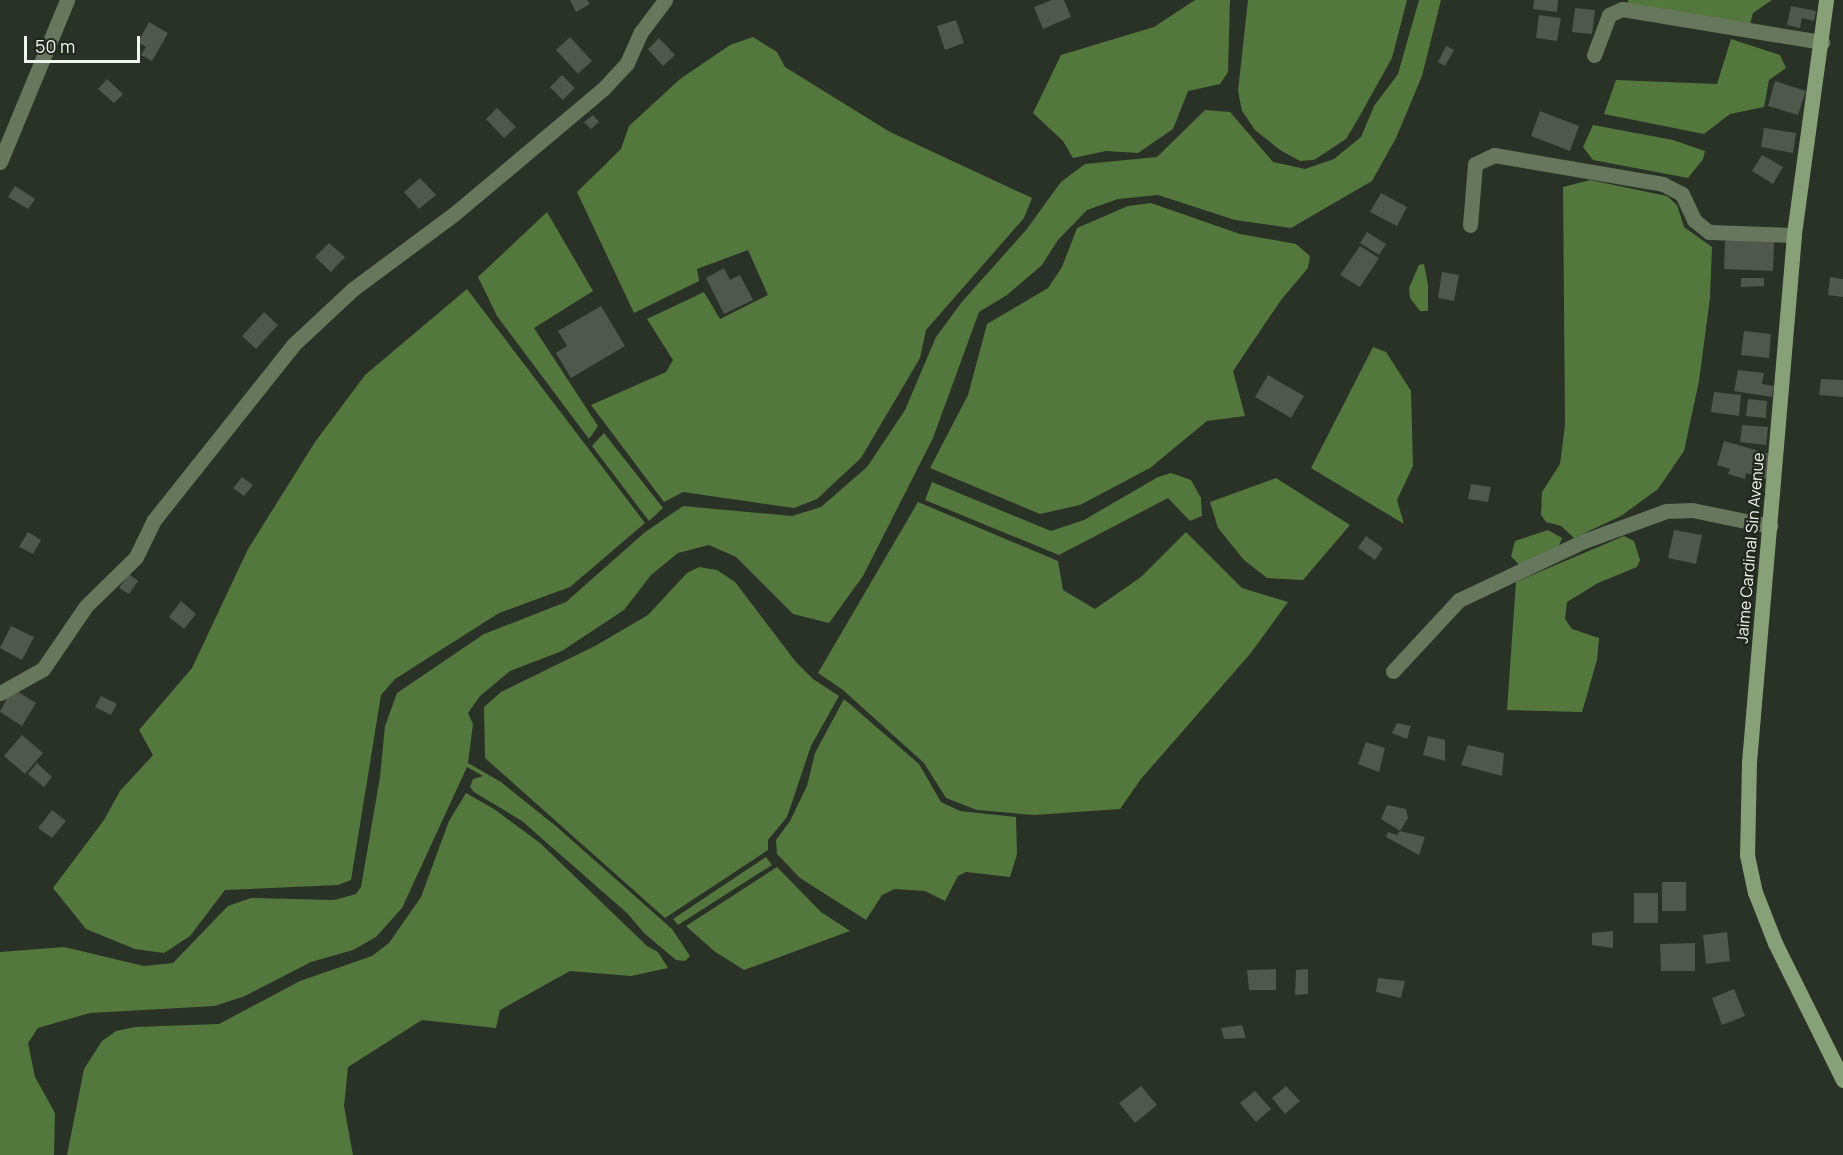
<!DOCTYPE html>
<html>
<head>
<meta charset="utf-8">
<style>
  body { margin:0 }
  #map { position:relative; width:1843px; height:1155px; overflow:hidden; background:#2a3127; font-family:Manrope,sans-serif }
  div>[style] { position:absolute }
  .water>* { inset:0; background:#54773d }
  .building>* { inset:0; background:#50574c }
  .street>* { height:15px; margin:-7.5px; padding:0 7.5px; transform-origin:7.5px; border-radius:7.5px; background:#67775e }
  .secondary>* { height:15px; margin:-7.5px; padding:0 7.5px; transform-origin:7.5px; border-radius:7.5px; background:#87a078 }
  span { translate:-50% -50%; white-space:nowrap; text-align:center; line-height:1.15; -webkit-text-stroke:4.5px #21271d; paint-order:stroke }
  .street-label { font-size:16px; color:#f0f4ed }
  .scale { position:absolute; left:24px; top:36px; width:116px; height:27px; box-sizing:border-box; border:3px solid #f0f4ed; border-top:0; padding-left:8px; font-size:18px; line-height:21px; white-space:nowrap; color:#f0f4ed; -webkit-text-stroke:4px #21271d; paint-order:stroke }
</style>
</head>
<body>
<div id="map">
  <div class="water">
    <i style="clip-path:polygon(1195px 0,1230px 0,1228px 72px,1220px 84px,1188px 91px,1173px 129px,1138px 153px,1106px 151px,1073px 158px,1063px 141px,1033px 113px,1061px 55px,1154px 27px)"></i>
    <i style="clip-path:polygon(1248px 0,1407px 0,1392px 58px,1358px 119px,1346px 139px,1314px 160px,1300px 161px,1280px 150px,1255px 130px,1242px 111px,1238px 91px)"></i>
    <i style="clip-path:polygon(1419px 0,1441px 0,1422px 76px,1396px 138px,1372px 181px,1291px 228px,1235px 220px,1158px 195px,1118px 199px,1087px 210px,1058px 240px,1042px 265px,1007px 295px,979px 312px,933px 438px,863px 576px,829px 623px,793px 614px,736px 557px,709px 545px,678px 553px,651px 575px,624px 610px,562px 651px,510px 671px,480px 696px,468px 713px,473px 724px,468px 763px,501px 782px,557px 827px,672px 929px,690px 956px,685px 961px,676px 960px,644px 933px,627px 913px,522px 821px,474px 792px,470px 787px,473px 779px,483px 776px,467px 767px,402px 908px,376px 937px,353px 950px,311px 962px,245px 996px,215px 1006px,90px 1013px,38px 1028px,28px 1043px,35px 1077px,55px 1113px,54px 1155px,0 1155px,0 952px,64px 947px,144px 966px,173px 963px,228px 906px,251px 898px,334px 900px,356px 894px,361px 887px,380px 777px,385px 726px,397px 693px,484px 634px,566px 602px,644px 533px,683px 506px,792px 516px,821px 507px,867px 467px,905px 410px,936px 337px,961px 303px,1026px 230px,1061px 182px,1085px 164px,1157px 157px,1205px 110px,1230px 112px,1273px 162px,1305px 169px,1334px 159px,1361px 137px,1374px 106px,1398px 74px)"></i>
    <i style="clip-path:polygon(1628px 0,1772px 0,1753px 13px,1748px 32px,1628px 7px)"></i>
    <i style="clip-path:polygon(753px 37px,777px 52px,785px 67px,890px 132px,1032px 198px,1024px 218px,926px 330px,920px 358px,861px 458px,817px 499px,794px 508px,683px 492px,664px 502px,591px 405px,666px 372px,673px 360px,647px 319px,704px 292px,720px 319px,768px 295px,748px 250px,697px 269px,699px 281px,634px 313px,577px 192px,621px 149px,629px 126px,680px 79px,730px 45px)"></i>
    <i style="clip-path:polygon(1731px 39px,1780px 55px,1786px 68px,1769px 80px,1764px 107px,1730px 114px,1704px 134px,1604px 114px,1616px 80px,1717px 84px)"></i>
    <i style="clip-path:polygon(1593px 125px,1673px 140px,1705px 151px,1703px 159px,1688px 178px,1593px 160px,1583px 147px)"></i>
    <i style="clip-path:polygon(1590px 180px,1667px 196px,1677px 205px,1684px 227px,1712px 247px,1710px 298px,1699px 381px,1684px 451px,1658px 489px,1621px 516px,1574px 538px,1561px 526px,1546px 522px,1541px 515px,1542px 492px,1560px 464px,1565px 425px,1563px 187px)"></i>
    <i style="clip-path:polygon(1151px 203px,1240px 234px,1296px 244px,1310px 256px,1308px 268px,1281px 300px,1233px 371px,1245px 416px,1207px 421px,1150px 468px,1080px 505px,1040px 514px,930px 468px,968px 395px,987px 324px,1048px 288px,1062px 267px,1077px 228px,1128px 206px)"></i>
    <i style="clip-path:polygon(547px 212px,593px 291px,534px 328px,598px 426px,589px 439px,497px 316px,478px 277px)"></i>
    <i style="clip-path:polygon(1424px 264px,1428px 285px,1428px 311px,1420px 311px,1410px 298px,1409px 288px,1419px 265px)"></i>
    <i style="clip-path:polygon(467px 289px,645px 523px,570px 587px,499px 613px,395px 679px,381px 695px,351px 880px,338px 885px,225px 890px,190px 936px,164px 953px,135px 949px,86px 929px,53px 888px,104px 820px,120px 791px,153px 755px,139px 730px,192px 668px,248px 549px,315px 442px,365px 375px)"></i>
    <i style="clip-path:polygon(1373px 347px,1386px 352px,1411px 391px,1413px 466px,1397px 500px,1404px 524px,1311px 468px)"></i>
    <i style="clip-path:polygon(604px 433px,663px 508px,649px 521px,592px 446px)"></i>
    <i style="clip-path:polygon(1171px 473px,1191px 480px,1201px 498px,1202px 516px,1190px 521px,1168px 498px,1059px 555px,925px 500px,932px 482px,1051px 531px,1084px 520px,1158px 477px)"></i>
    <i style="clip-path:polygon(1276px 478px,1350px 525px,1303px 580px,1267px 578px,1244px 560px,1218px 528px,1210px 502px)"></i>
    <i style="clip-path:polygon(918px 502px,1058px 561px,1063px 590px,1095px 609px,1141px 577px,1186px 532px,1242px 588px,1288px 602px,1250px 654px,1141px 779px,1120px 809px,1034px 815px,977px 810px,946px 798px,924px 763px,843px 690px,818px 673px)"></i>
    <i style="clip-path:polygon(1548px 530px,1562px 538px,1559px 546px,1519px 565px,1511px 556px,1515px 541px)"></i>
    <i style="clip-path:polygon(1624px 536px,1634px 541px,1640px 560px,1637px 567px,1598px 583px,1567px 602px,1565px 619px,1572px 629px,1599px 638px,1597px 660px,1582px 712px,1507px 710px,1516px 582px)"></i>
    <i style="clip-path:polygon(699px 567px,717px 570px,735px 582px,796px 662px,813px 679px,839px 696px,811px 746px,787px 817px,768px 840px,768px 850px,665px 918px,485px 758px,484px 707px,501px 692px,595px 646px,648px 615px,687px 573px)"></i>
    <i style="clip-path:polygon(844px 699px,919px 764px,941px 802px,960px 811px,1016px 817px,1017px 854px,1010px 877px,966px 872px,958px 876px,945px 901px,925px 891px,895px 889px,882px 895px,866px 920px,800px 878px,777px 854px,776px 840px,790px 821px,807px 786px,815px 753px)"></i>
    <i style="clip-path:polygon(466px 793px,494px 809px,540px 843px,647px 946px,658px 952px,668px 968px,631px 976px,570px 971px,500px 1010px,496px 1028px,422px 1020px,348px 1067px,344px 1106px,353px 1155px,67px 1155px,84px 1069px,102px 1041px,116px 1031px,135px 1027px,219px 1024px,300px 981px,372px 956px,389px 943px,421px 897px,449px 821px)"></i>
    <i style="clip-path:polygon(766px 857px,772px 865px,678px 925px,673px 919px)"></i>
    <i style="clip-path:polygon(777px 867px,821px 912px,850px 931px,744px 970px,714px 951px,686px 926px)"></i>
  </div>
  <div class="building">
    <i style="clip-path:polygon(570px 0,587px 0,590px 4px,576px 12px)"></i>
    <i style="clip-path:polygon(1052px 0,1064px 0,1071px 17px,1043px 29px,1034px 7px)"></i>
    <i style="clip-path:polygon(1534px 0,1558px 0,1557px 12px,1533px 9px)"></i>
    <i style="clip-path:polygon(1791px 6px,1816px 11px,1814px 21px,1802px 18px,1800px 28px,1787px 25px)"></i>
    <i style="clip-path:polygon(1575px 8px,1595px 10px,1592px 34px,1572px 32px)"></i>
    <i style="clip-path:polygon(1539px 15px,1561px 18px,1557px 41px,1536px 38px)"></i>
    <i style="clip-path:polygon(956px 20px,964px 43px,945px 50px,937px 26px)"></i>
    <i style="clip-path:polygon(149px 22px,168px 33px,152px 61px,141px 55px,146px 47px,138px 42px)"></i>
    <i style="clip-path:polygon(570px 37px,592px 61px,578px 74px,556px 50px)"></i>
    <i style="clip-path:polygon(659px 38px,675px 55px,663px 66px,648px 49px)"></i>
    <i style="clip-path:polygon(1446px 46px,1454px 50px,1445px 66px,1438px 62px)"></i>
    <i style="clip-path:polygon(562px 75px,575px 88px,563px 100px,550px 87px)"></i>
    <i style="clip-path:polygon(107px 79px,123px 94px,114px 103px,98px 89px)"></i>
    <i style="clip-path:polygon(1775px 81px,1806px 91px,1798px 115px,1768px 106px)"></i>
    <i style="clip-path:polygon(497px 108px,516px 127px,504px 138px,486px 119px)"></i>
    <i style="clip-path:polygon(1540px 111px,1579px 126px,1570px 151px,1531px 136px)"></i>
    <i style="clip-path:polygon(593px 115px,599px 122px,591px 129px,584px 122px)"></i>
    <i style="clip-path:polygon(1764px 128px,1796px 133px,1793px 153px,1761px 147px)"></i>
    <i style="clip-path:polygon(1762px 155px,1783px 167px,1773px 184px,1752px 171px)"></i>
    <i style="clip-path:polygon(420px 178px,436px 195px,419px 209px,404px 192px)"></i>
    <i style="clip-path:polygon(15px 186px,35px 199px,28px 209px,8px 197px)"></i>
    <i style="clip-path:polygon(1381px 193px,1407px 207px,1397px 226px,1370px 212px)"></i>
    <i style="clip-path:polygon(1367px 232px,1386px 244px,1379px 255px,1360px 243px)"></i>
    <i style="clip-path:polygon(1725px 240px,1774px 242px,1773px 271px,1724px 269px)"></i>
    <i style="clip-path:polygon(329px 243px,345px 257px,331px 272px,315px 257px)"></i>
    <i style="clip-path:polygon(1360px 246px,1379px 258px,1360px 287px,1340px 275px)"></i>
    <i style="clip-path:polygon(724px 268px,730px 280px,740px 275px,753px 300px,724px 314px,706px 278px)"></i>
    <i style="clip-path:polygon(1442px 272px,1459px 275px,1454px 301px,1438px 298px)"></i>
    <i style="clip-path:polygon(1830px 277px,1843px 279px,1843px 297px,1828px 295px)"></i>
    <i style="clip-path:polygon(1741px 278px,1764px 278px,1764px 286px,1741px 287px)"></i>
    <i style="clip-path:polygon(601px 306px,625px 346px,571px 378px,556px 353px,567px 346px,558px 331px)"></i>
    <i style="clip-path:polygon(264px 312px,278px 325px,256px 349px,242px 336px)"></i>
    <i style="clip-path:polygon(1744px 331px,1771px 334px,1769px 358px,1741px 355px)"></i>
    <i style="clip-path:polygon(1738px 370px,1764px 373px,1762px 384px,1774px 386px,1772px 397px,1734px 391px)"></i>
    <i style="clip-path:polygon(1268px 375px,1304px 396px,1291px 418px,1255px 397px)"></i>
    <i style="clip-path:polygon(1821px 379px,1843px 380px,1843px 397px,1819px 395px)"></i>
    <i style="clip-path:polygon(1714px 392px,1741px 395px,1739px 416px,1711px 412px)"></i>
    <i style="clip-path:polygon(1748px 399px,1767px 401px,1766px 418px,1746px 416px)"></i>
    <i style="clip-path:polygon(1742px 425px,1768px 427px,1766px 445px,1740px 442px)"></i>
    <i style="clip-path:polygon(1724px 441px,1773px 455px,1766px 479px,1746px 473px,1745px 479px,1728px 474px,1730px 469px,1717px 465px)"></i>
    <i style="clip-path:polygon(242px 477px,253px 485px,244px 496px,233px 488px)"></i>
    <i style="clip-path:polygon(1471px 484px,1491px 487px,1488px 502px,1468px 499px)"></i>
    <i style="clip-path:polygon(1674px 530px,1702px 535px,1696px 564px,1668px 558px)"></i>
    <i style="clip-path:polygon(28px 532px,41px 540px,33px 554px,19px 547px)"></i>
    <i style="clip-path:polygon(1366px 536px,1383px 548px,1375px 560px,1358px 548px)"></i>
    <i style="clip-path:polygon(129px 574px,138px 581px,129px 594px,119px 588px)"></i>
    <i style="clip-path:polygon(181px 601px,196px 614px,184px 629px,169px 617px)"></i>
    <i style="clip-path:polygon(11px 626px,34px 637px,22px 660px,0 648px)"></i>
    <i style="clip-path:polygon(12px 688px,36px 703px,22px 726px,0 712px)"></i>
    <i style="clip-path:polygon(101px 696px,117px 704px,111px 715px,95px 707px)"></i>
    <i style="clip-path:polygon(1397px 723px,1411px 726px,1407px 739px,1392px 733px)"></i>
    <i style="clip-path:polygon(22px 735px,43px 753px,25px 774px,4px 756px)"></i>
    <i style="clip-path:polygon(1428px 736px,1445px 740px,1445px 761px,1423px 755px)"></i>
    <i style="clip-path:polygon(1366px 742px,1385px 748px,1379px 772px,1358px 764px)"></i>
    <i style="clip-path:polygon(1468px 745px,1504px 753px,1502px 776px,1461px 765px)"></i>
    <i style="clip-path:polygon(37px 763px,52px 777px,44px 787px,28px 774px)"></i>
    <i style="clip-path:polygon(1387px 805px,1406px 809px,1408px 818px,1400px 831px,1381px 819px)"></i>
    <i style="clip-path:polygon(52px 810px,66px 821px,52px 838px,38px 828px)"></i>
    <i style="clip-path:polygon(1400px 831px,1425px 837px,1419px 855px,1386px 837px,1388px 832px,1397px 835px)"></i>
    <i style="clip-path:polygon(1662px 882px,1686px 882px,1686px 911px,1662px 911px)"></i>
    <i style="clip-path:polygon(1634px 893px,1658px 893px,1658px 923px,1634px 923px)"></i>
    <i style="clip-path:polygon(1613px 931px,1613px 948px,1592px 945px,1592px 933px)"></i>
    <i style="clip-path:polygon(1727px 932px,1730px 961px,1706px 964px,1703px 935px)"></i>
    <i style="clip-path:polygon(1695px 943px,1695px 971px,1661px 971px,1660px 944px)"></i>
    <i style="clip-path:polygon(1276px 969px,1276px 990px,1249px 990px,1247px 970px)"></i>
    <i style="clip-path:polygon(1308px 969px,1308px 994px,1295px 995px,1296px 970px)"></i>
    <i style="clip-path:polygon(1378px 978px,1405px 981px,1401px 998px,1376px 992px)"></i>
    <i style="clip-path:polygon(1734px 989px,1745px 1016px,1722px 1025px,1712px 998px)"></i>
    <i style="clip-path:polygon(1242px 1025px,1246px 1038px,1224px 1039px,1221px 1028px)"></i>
    <i style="clip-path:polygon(1141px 1086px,1157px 1105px,1135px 1123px,1119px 1103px)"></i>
    <i style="clip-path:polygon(1286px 1086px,1300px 1101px,1285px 1114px,1272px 1098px)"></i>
    <i style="clip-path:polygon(1255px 1091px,1271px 1109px,1256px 1122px,1240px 1103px)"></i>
  </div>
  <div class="street">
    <i style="left:1594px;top:55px;width:43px;rotate:-69.4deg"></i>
    <i style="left:1609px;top:15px;width:14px;rotate:-25deg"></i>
    <i style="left:1622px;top:9px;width:203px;rotate:9.4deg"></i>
    <i style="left:0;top:162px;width:175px;rotate:-67.5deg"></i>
    <i style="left:1470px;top:225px;width:61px;rotate:-85.3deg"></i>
    <i style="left:1475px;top:164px;width:21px;rotate:-25deg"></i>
    <i style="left:1494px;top:155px;width:171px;rotate:9.7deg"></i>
    <i style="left:1663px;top:184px;width:21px;rotate:28deg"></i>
    <i style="left:1682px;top:194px;width:29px;rotate:65deg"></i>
    <i style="left:1694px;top:220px;width:19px;rotate:39deg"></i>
    <i style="left:1709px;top:232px;width:85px;rotate:2deg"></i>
    <i style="left:1393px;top:671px;width:97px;rotate:-47.1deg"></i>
    <i style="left:1459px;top:600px;width:138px;rotate:-25.3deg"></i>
    <i style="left:1584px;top:541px;width:87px;rotate:-20.1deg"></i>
    <i style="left:1666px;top:511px;width:26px;rotate:-2deg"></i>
    <i style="left:1692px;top:510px;width:80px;rotate:11.6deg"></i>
    <i style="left:0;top:693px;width:49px;rotate:-29.2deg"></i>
    <i style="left:43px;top:669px;width:76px;rotate:-55.7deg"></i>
    <i style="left:86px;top:606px;width:70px;rotate:-44.4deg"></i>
    <i style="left:136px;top:557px;width:41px;rotate:-64.1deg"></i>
    <i style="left:154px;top:520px;width:223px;rotate:-51.5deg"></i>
    <i style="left:293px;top:345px;width:82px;rotate:-43deg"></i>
    <i style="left:353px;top:289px;width:126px;rotate:-36.6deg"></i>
    <i style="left:454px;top:214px;width:194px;rotate:-40deg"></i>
    <i style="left:603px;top:89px;width:35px;rotate:-47deg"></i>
    <i style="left:627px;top:63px;width:34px;rotate:-66deg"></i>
    <i style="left:641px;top:32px;width:40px;rotate:-53deg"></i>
  </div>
  <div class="secondary">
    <i style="left:1826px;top:0;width:237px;rotate:97.8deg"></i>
    <i style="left:1794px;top:235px;width:529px;rotate:94.88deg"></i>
    <i style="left:1749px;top:762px;width:93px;rotate:91.2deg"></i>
    <i style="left:1747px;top:855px;width:38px;rotate:78deg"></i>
    <i style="left:1755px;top:892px;width:55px;rotate:68.6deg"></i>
    <i style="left:1775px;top:943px;width:153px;rotate:63.6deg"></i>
  </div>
  <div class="street-label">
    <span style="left:1750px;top:548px;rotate:-85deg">Jaime Cardinal Sin Avenue</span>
  </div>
  <div class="scale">50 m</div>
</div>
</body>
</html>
